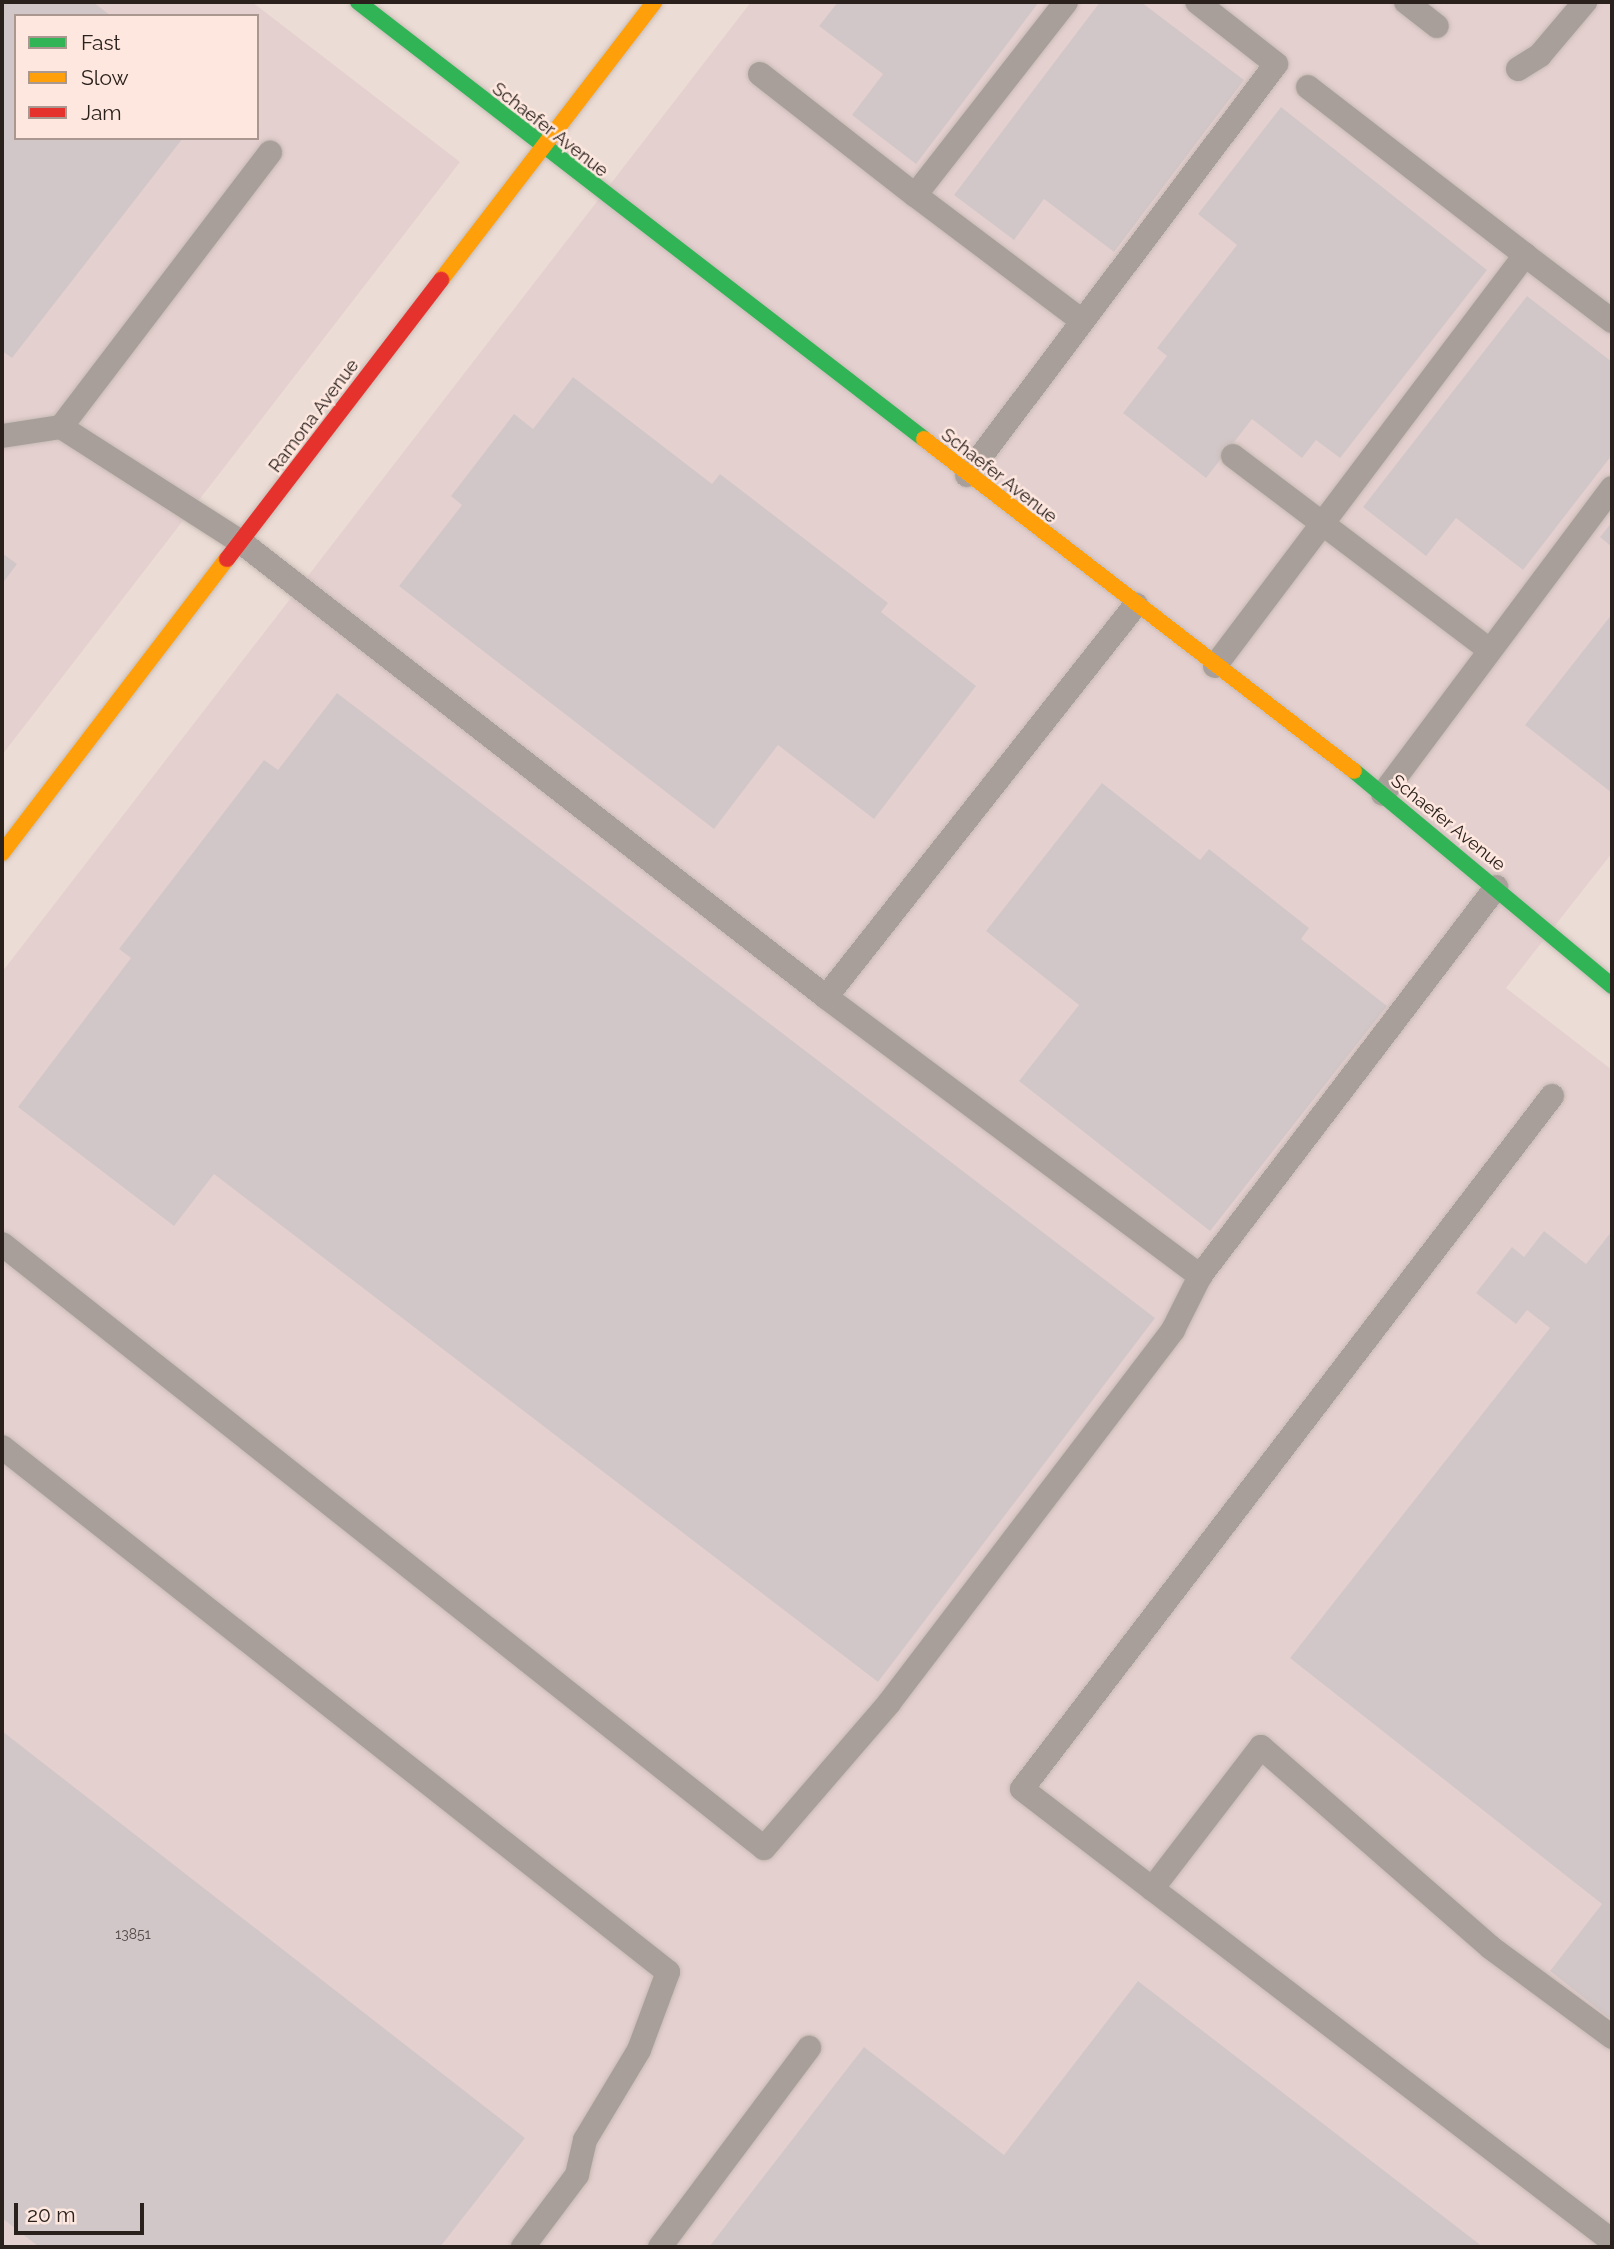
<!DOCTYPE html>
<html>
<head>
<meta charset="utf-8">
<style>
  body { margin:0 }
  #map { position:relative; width:1614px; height:2249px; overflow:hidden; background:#ebdcd5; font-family:Raleway,sans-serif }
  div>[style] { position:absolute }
  .industrial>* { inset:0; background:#e5d0d0 }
  .building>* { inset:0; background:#d2c7c8 }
  .roads { filter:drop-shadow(0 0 2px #c7bbb5) drop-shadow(0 0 2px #c7bbb5) }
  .lane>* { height:24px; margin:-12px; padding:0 12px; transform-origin:12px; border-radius:12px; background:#a99f9a }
  .fast>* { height:16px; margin:-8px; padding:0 8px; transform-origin:8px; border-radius:8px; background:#30b455 }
  .slow>* { height:16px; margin:-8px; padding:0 8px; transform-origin:8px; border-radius:8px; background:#ff9f0a }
  .jam>* { height:16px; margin:-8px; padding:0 8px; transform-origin:8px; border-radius:8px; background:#e5322d }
  span { translate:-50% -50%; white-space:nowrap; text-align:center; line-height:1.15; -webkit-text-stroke:5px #fde7de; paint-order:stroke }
  .number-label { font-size:14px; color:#544a47 }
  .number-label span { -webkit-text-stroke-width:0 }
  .street-label { font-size:18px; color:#2a201c }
  .frame { position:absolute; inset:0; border:4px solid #2a201c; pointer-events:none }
  .legend { position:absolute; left:14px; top:14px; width:245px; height:126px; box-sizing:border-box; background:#fde7de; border:2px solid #a99790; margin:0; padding:9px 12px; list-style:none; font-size:21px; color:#2a201c }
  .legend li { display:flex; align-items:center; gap:14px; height:35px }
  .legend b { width:35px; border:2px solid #a99790 }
  .scale { position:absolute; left:14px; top:2203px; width:130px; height:32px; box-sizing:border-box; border:4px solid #2a201c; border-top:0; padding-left:9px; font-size:21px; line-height:24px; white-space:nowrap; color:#2a201c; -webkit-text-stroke:5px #fde7de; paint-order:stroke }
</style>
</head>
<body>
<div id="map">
  <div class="industrial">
    <i style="clip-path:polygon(evenodd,2px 2px,252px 2px,460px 162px,2px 755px,2px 2px,16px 16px,257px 16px,257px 138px,16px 138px,16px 16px)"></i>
    <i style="clip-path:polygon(751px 2px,1612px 2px,1612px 853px,1506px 988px,1612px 1070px,1612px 2247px,2px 2247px,2px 972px)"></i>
  </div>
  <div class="building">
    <i style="clip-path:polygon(2px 2px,93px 2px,111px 16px,16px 16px,16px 138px,183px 138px,12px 358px,2px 351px)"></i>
    <i style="clip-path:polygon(838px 2px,1039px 2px,916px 164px,852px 115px,883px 74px,819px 26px)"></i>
    <i style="clip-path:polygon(1100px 2px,1141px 2px,1244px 80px,1114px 252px,1044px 199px,1014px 240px,954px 195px)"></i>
    <i style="clip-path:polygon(1281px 107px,1487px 270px,1340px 458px,1316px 440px,1302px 458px,1252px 419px,1206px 478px,1123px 413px,1167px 356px,1157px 348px,1237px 245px,1198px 214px)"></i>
    <i style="clip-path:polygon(1527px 296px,1612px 362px,1612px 455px,1523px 570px,1456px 518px,1426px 556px,1363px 507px)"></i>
    <i style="clip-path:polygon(573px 377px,712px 484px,720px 474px,888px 603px,881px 612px,976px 686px,874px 819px,778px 745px,714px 829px,399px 586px,462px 505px,451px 496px,514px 414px,533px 429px)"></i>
    <i style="clip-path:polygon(1612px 522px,1612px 547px,1600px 537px)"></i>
    <i style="clip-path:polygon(2px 553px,17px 564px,2px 584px)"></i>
    <i style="clip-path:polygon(1612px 614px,1612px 793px,1525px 725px)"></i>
    <i style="clip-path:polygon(337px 693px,1155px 1318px,878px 1682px,214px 1174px,174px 1226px,18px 1107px,131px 958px,119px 949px,264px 760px,278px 770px)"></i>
    <i style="clip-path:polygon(1102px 783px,1200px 860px,1209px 849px,1309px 928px,1301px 939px,1387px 1006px,1210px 1231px,1019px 1081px,1079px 1005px,986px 931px)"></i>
    <i style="clip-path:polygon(1544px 1231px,1586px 1264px,1612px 1231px,1612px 2020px,1550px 1971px,1602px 1904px,1290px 1658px,1550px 1328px,1527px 1310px,1516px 1324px,1476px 1293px,1512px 1247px,1524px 1257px)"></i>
    <i style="clip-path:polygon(2px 1731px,525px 2138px,440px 2247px,39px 2247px,2px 2218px)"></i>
    <i style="clip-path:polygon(1138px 1981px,1483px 2247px,709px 2247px,864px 2047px,1004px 2155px)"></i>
  </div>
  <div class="roads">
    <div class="lane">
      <i style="left:1066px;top:2px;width:245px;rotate:128deg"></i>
      <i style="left:915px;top:195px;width:209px;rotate:37deg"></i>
      <i style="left:1406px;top:2px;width:39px;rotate:38deg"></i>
      <i style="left:1518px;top:69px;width:26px;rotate:-32deg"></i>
      <i style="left:1540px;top:55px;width:70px;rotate:-49.7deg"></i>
      <i style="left:760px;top:74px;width:197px;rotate:38deg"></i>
      <i style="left:1308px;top:87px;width:274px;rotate:37.7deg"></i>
      <i style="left:61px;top:427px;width:345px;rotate:-52.7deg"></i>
      <i style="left:2px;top:436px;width:60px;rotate:-8.7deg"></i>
      <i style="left:61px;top:427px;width:214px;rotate:32.6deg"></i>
      <i style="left:241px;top:542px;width:741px;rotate:37.87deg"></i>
      <i style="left:826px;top:997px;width:467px;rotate:36.7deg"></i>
      <i style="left:1233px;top:456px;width:320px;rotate:37.1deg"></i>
      <i style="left:967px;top:475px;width:514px;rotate:-53.06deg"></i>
      <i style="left:1276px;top:64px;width:100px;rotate:-141.9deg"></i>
      <i style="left:1215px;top:666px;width:515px;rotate:-52.97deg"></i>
      <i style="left:1525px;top:255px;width:109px;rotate:37.2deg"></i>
      <i style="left:1383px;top:794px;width:382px;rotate:-53.2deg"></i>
      <i style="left:826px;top:997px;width:500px;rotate:-51.7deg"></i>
      <i style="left:1552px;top:1096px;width:872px;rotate:127.41deg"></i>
      <i style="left:1022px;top:1789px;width:743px;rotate:37.46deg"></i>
      <i style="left:2px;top:1244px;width:972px;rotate:38.4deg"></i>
      <i style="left:764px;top:1848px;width:191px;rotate:-49.2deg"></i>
      <i style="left:889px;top:1703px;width:469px;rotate:-52.7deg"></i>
      <i style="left:1173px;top:1330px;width:60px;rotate:-63.4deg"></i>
      <i style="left:1200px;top:1276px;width:489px;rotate:-52.7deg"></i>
      <i style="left:2px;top:1447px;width:848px;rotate:38.25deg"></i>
      <i style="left:668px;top:1972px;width:83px;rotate:110.4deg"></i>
      <i style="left:639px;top:2050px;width:105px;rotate:121deg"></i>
      <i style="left:585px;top:2140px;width:36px;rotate:103deg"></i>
      <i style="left:577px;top:2175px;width:90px;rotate:126.9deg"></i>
      <i style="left:1152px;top:1889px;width:179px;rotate:-52.5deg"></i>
      <i style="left:1261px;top:1747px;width:304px;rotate:41.1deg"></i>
      <i style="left:1490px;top:1947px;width:152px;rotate:36.4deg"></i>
      <i style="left:660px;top:2247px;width:249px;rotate:-53.2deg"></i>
    </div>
    <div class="fast">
      <i style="left:358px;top:2px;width:715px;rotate:37.67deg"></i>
      <i style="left:1354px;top:771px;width:336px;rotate:39.8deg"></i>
    </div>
    <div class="slow">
      <i style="left:441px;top:280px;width:350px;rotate:-52.5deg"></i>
      <i style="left:924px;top:439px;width:543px;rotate:37.67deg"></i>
      <i style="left:2px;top:853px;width:370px;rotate:-52.6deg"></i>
    </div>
    <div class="jam">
      <i style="left:227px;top:559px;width:352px;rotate:-52.5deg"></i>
    </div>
  </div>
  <div class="number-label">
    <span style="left:133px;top:1934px">13851</span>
  </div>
  <div class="street-label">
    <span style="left:550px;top:130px;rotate:38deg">Schaefer Avenue</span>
    <span style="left:314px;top:416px;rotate:-53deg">Ramona Avenue</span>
    <span style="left:999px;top:476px;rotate:38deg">Schaefer Avenue</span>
    <span style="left:1448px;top:823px;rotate:39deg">Schaefer Avenue</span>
  </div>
  <div class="frame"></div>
  <ul class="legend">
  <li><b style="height:9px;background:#30b455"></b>Fast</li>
  <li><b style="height:9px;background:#ff9f0a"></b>Slow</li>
  <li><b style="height:9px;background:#e5322d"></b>Jam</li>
  </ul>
  <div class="scale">20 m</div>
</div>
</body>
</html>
